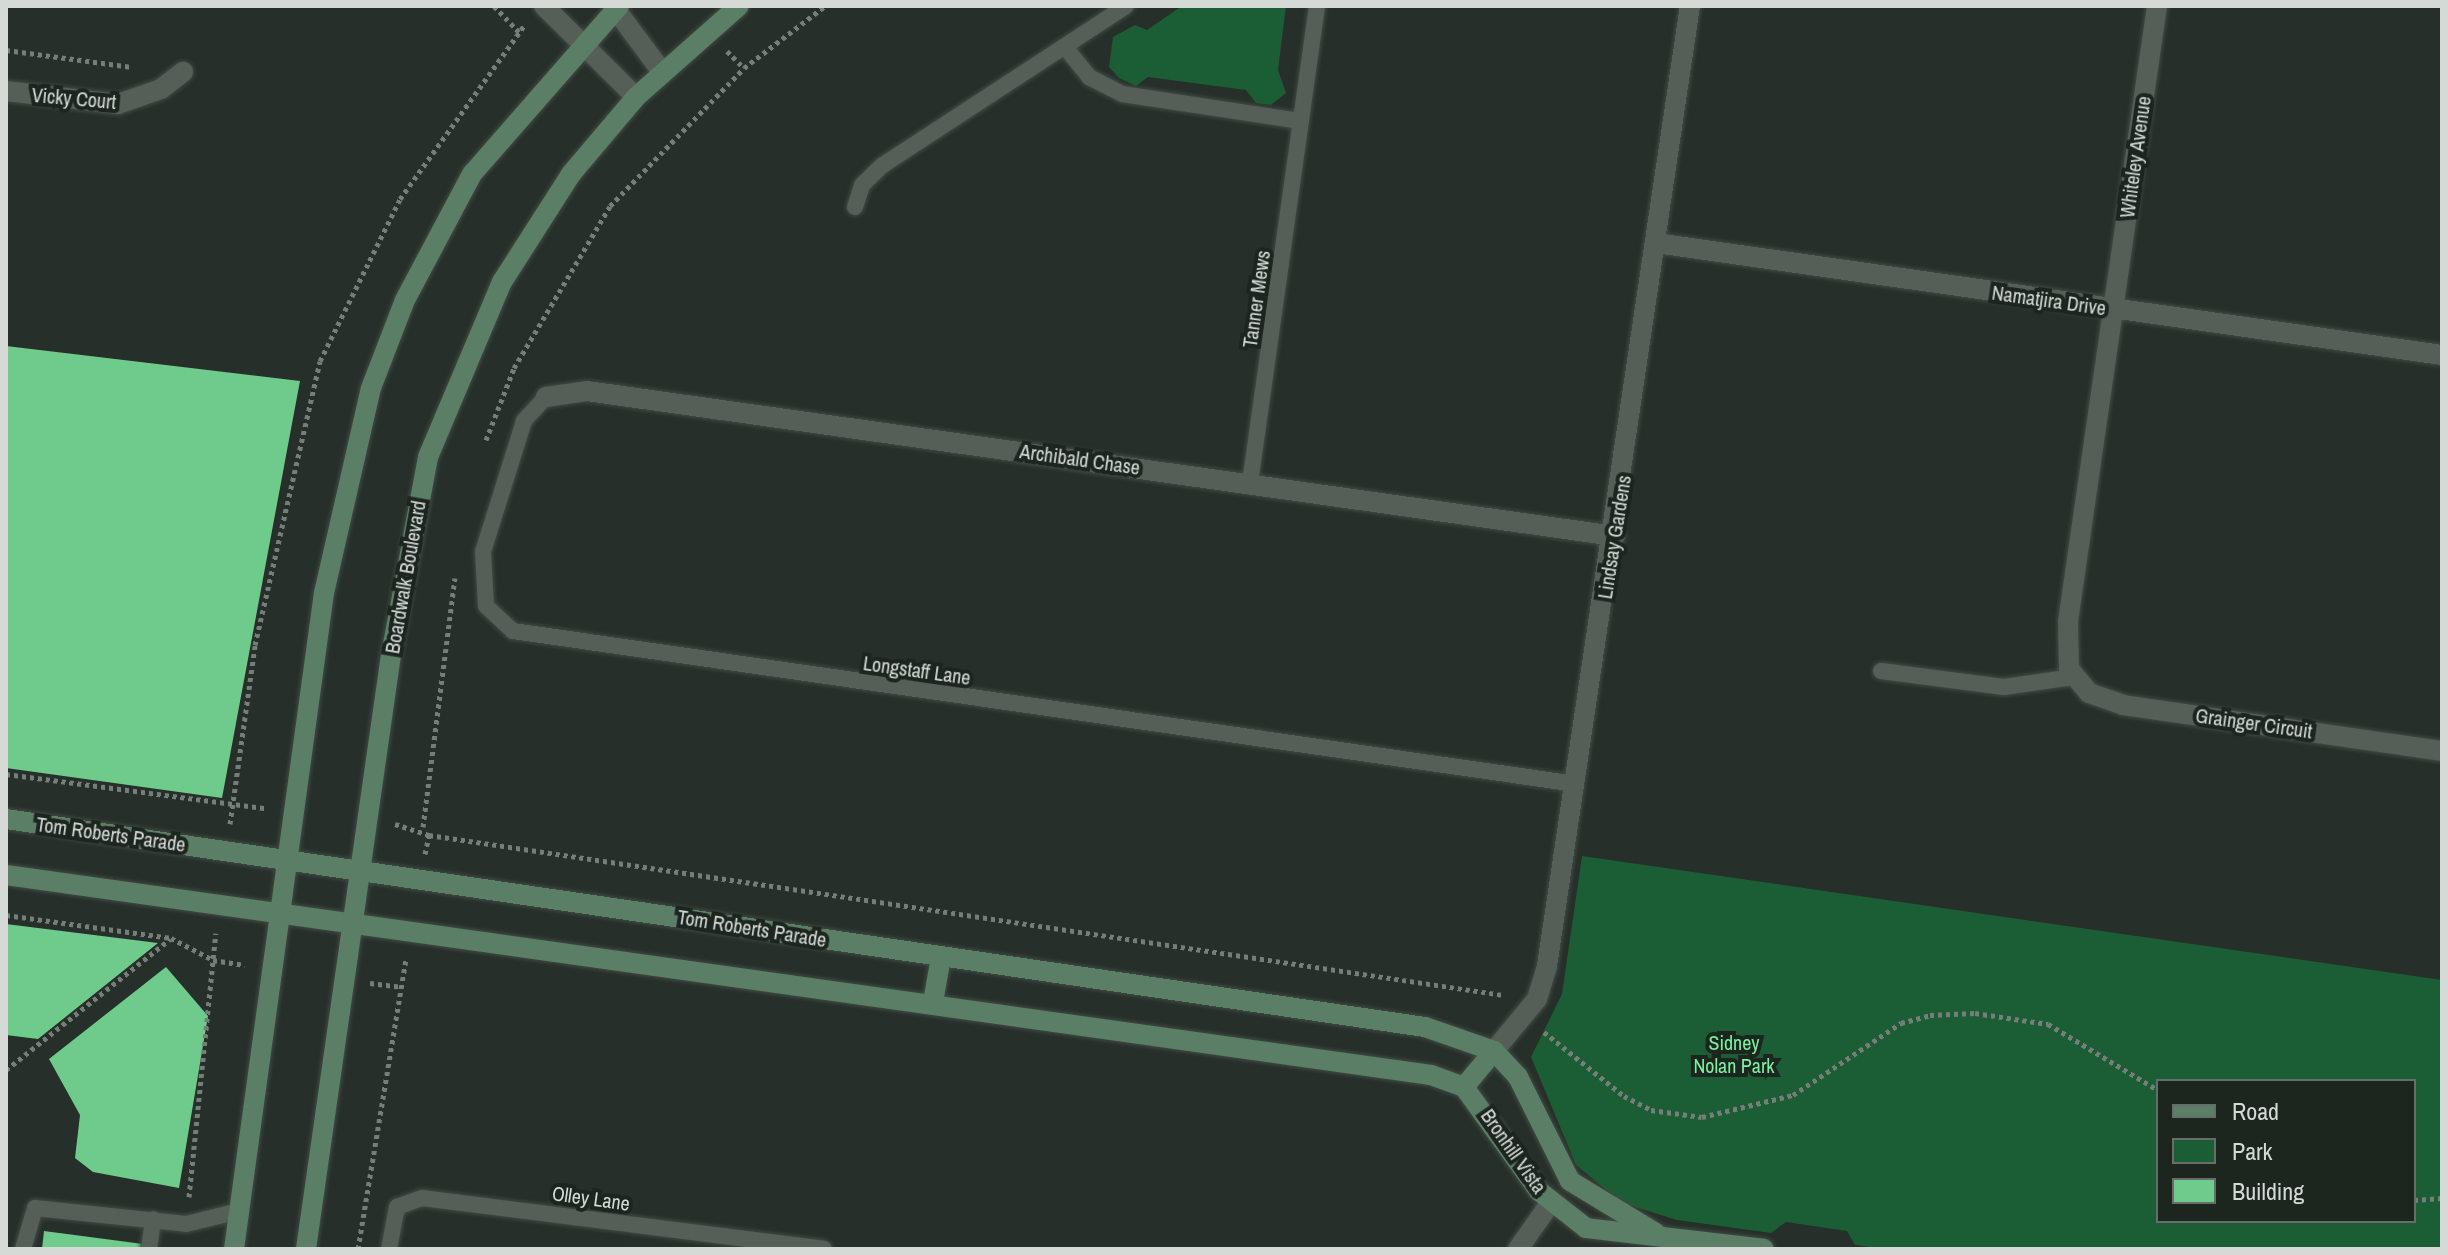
<!DOCTYPE html>
<html>
<head>
<meta charset="utf-8">
<style>
  body { margin:0 }
  #map { position:relative; width:2448px; height:1255px; overflow:hidden; background:#262f29; font-family:"Archivo Narrow",sans-serif }
  div>[style] { position:absolute }
  .green>* { inset:0; background:#1b5e35 }
  .building>* { inset:0; background:#6fcb8c }
  .path>* { height:5px; margin-top:-2.5px; transform-origin:0; background:repeating-linear-gradient(90deg,#777e79 0 4px,transparent 0 8px) }
  .roads { filter:drop-shadow(0 0 2px #424a44) drop-shadow(0 0 2px #424a44) }
  .lane>* { height:16px; margin:-8px; padding:0 8px; transform-origin:8px; border-radius:8px; background:#555e57 }
  .street>* { height:20px; margin:-10px; padding:0 10px; transform-origin:10px; border-radius:10px; background:#555e57 }
  .secondary>* { height:20px; margin:-10px; padding:0 10px; transform-origin:10px; border-radius:10px; background:#5a7f66 }
  span { translate:-50% -50%; white-space:nowrap; text-align:center; line-height:1.15; -webkit-text-stroke:8px #1d251f; paint-order:stroke }
  .street-label { font-size:20px; color:#d5dad6 }
  .park-label { font-size:20px; color:#7af2a2 }
  .frame { position:absolute; inset:0; border:8px solid #d5dad6; pointer-events:none }
  .legend { position:absolute; left:2156px; top:1079px; width:260px; height:144px; box-sizing:border-box; background:#1d251f; border:2px solid #676d68; margin:0; padding:10px 14px; list-style:none; font-size:24px; color:#d5dad6 }
  .legend li { display:flex; align-items:center; gap:16px; height:40px }
  .legend b { width:40px; border:2px solid #676d68 }
</style>
</head>
<body>
<div id="map">
  <div class="green">
    <i style="clip-path:polygon(1182px 6px,1286px 6px,1278px 70px,1286px 93px,1271px 105px,1256px 103px,1246px 90px,1148px 77px,1136px 86px,1119px 78px,1109px 67px,1113px 37px,1135px 25px,1147px 30px)"></i>
    <i style="clip-path:polygon(evenodd,1582px 856px,2442px 980px,2442px 1249px,1884px 1249px,1855px 1245px,1847px 1231px,1786px 1222px,1771px 1233px,1677px 1220px,1622px 1203px,1576px 1165px,1531px 1057px,1562px 994px,1582px 856px,2158px 1081px,2414px 1081px,2414px 1221px,2158px 1221px,2158px 1081px)"></i>
  </div>
  <div class="building">
    <i style="clip-path:polygon(6px 346px,300px 381px,222px 798px,6px 768px)"></i>
    <i style="clip-path:polygon(6px 924px,158px 943px,38px 1039px,6px 1035px)"></i>
    <i style="clip-path:polygon(166px 967px,208px 1016px,179px 1188px,93px 1172px,75px 1158px,80px 1115px,49px 1059px)"></i>
    <i style="clip-path:polygon(44px 1231px,143px 1244px,142px 1249px,42px 1249px)"></i>
  </div>
  <div class="path">
    <i style="left:494px;top:6px;width:36px;rotate:46deg"></i>
    <i style="left:6px;top:50px;width:127px;rotate:7.7deg"></i>
    <i style="left:727px;top:51px;width:24px;rotate:45deg"></i>
    <i style="left:486px;top:440px;width:77px;rotate:-68.7deg"></i>
    <i style="left:514px;top:368px;width:188px;rotate:-59.3deg"></i>
    <i style="left:610px;top:206px;width:192px;rotate:-45.8deg"></i>
    <i style="left:744px;top:68px;width:102px;rotate:-37.4deg"></i>
    <i style="left:6px;top:774px;width:262px;rotate:7.5deg"></i>
    <i style="left:230px;top:824px;width:181px;rotate:-82deg"></i>
    <i style="left:255px;top:645px;width:291px;rotate:-77.1deg"></i>
    <i style="left:320px;top:361px;width:181px;rotate:-63.7deg"></i>
    <i style="left:400px;top:199px;width:213px;rotate:-54.4deg"></i>
    <i style="left:395px;top:824px;width:36px;rotate:18deg"></i>
    <i style="left:429px;top:835px;width:1087px;rotate:8.47deg"></i>
    <i style="left:423px;top:827px;width:251px;rotate:-82.7deg"></i>
    <i style="left:425px;top:854px;width:19px;rotate:-78deg"></i>
    <i style="left:6px;top:915px;width:167px;rotate:7.9deg"></i>
    <i style="left:171px;top:938px;width:47px;rotate:27.6deg"></i>
    <i style="left:213px;top:960px;width:32px;rotate:9deg"></i>
    <i style="left:370px;top:983px;width:31px;rotate:7deg"></i>
    <i style="left:1544px;top:1032px;width:102px;rotate:38.7deg"></i>
    <i style="left:1624px;top:1096px;width:30px;rotate:27deg"></i>
    <i style="left:1651px;top:1110px;width:51px;rotate:7.8deg"></i>
    <i style="left:1702px;top:1117px;width:94px;rotate:-13.6deg"></i>
    <i style="left:1793px;top:1095px;width:130px;rotate:-33.7deg"></i>
    <i style="left:1901px;top:1023px;width:30px;rotate:-15deg"></i>
    <i style="left:1930px;top:1015px;width:45px;rotate:-2.5deg"></i>
    <i style="left:1975px;top:1013px;width:74px;rotate:8.6deg"></i>
    <i style="left:2048px;top:1024px;width:128px;rotate:31deg"></i>
    <i style="left:6px;top:1070px;width:210px;rotate:-38.6deg"></i>
    <i style="left:189px;top:1197px;width:265px;rotate:-84.2deg"></i>
    <i style="left:2414px;top:1200px;width:28px;rotate:-4deg"></i>
    <i style="left:358px;top:1249px;width:295px;rotate:-80.6deg"></i>
  </div>
  <div class="roads">
    <div class="lane">
      <i style="left:1065px;top:47px;width:38px;rotate:51deg"></i>
      <i style="left:1089px;top:77px;width:37px;rotate:27deg"></i>
      <i style="left:1122px;top:94px;width:181px;rotate:8.6deg"></i>
      <i style="left:855px;top:207px;width:23px;rotate:-72deg"></i>
      <i style="left:862px;top:185px;width:29px;rotate:-44deg"></i>
      <i style="left:883px;top:165px;width:290px;rotate:-33.2deg"></i>
      <i style="left:546px;top:397px;width:33px;rotate:133deg"></i>
      <i style="left:524px;top:421px;width:137px;rotate:107.4deg"></i>
      <i style="left:483px;top:552px;width:54px;rotate:86.8deg"></i>
      <i style="left:486px;top:606px;width:37px;rotate:43deg"></i>
      <i style="left:513px;top:631px;width:1074px;rotate:8.19deg"></i>
      <i style="left:1250px;top:483px;width:482px;rotate:-82deg"></i>
      <i style="left:1881px;top:671px;width:124px;rotate:7.4deg"></i>
      <i style="left:2004px;top:687px;width:70px;rotate:-8.2deg"></i>
      <i style="left:23px;top:1249px;width:43px;rotate:-73.7deg"></i>
      <i style="left:35px;top:1208px;width:152px;rotate:6deg"></i>
      <i style="left:186px;top:1224px;width:55px;rotate:-13.8deg"></i>
      <i style="left:149px;top:1249px;width:30px;rotate:-82deg"></i>
      <i style="left:389px;top:1249px;width:43px;rotate:-79.2deg"></i>
      <i style="left:397px;top:1207px;width:27px;rotate:-20deg"></i>
      <i style="left:422px;top:1198px;width:405px;rotate:7.2deg"></i>
    </div>
    <div class="street">
      <i style="left:544px;top:6px;width:129px;rotate:44.7deg"></i>
      <i style="left:613px;top:6px;width:82px;rotate:53.4deg"></i>
      <i style="left:2157px;top:6px;width:621px;rotate:98.23deg"></i>
      <i style="left:2068px;top:621px;width:48px;rotate:88.8deg"></i>
      <i style="left:2069px;top:669px;width:31px;rotate:50deg"></i>
      <i style="left:2089px;top:693px;width:36px;rotate:19deg"></i>
      <i style="left:2123px;top:705px;width:322px;rotate:8.2deg"></i>
      <i style="left:6px;top:91px;width:113px;rotate:6.6deg"></i>
      <i style="left:118px;top:104px;width:46px;rotate:-19.2deg"></i>
      <i style="left:161px;top:89px;width:28px;rotate:-38deg"></i>
      <i style="left:1656px;top:243px;width:794px;rotate:8.11deg"></i>
      <i style="left:546px;top:397px;width:41px;rotate:-8.3deg"></i>
      <i style="left:587px;top:391px;width:1038px;rotate:8.03deg"></i>
      <i style="left:1494px;top:1051px;width:67px;rotate:-50.4deg"></i>
      <i style="left:1537px;top:999px;width:34px;rotate:-73deg"></i>
      <i style="left:1547px;top:966px;width:971px;rotate:-81.53deg"></i>
      <i style="left:1518px;top:1249px;width:57px;rotate:-54.9deg"></i>
    </div>
    <div class="secondary">
      <i style="left:6px;top:819px;width:1434px;rotate:8.34deg"></i>
      <i style="left:1425px;top:1027px;width:73px;rotate:19.2deg"></i>
      <i style="left:1494px;top:1051px;width:35px;rotate:47deg"></i>
      <i style="left:1518px;top:1077px;width:116px;rotate:63.4deg"></i>
      <i style="left:1570px;top:1181px;width:100px;rotate:31.2deg"></i>
      <i style="left:6px;top:875px;width:1439px;rotate:7.99deg"></i>
      <i style="left:1431px;top:1075px;width:35px;rotate:20deg"></i>
      <i style="left:1464px;top:1087px;width:128px;rotate:54.2deg"></i>
      <i style="left:1539px;top:1191px;width:60px;rotate:38.2deg"></i>
      <i style="left:1586px;top:1228px;width:179px;rotate:6.7deg"></i>
      <i style="left:933px;top:1002px;width:46px;rotate:-79.9deg"></i>
      <i style="left:1464px;top:1087px;width:47px;rotate:-50.2deg"></i>
      <i style="left:234px;top:1249px;width:662px;rotate:-82.19deg"></i>
      <i style="left:324px;top:593px;width:210px;rotate:-77.1deg"></i>
      <i style="left:371px;top:388px;width:94px;rotate:-68.9deg"></i>
      <i style="left:405px;top:300px;width:143px;rotate:-62deg"></i>
      <i style="left:472px;top:174px;width:223px;rotate:-48.8deg"></i>
      <i style="left:306px;top:1249px;width:600px;rotate:-81.86deg"></i>
      <i style="left:391px;top:655px;width:201px;rotate:-79.4deg"></i>
      <i style="left:428px;top:457px;width:190px;rotate:-67.1deg"></i>
      <i style="left:502px;top:282px;width:128px;rotate:-57.4deg"></i>
      <i style="left:571px;top:174px;width:101px;rotate:-49.8deg"></i>
      <i style="left:636px;top:97px;width:137px;rotate:-41.5deg"></i>
    </div>
  </div>
  <div class="street-label">
    <span style="left:74px;top:98px;rotate:5deg">Vicky Court</span>
    <span style="left:2135px;top:157px;rotate:-82deg">Whiteley Avenue</span>
    <span style="left:1256px;top:299px;rotate:-82deg">Tanner Mews</span>
    <span style="left:2049px;top:300px;rotate:8deg">Namatjira Drive</span>
    <span style="left:1080px;top:459px;rotate:8deg">Archibald Chase</span>
    <span style="left:1614px;top:537px;rotate:-81deg">Lindsay Gardens</span>
    <span style="left:405px;top:577px;rotate:-80deg">Boardwalk Boulevard</span>
    <span style="left:917px;top:670px;rotate:8deg">Longstaff Lane</span>
    <span style="left:2254px;top:723px;rotate:8deg">Grainger Circuit</span>
    <span style="left:111px;top:834px;rotate:8deg">Tom Roberts Parade</span>
    <span style="left:752px;top:928px;rotate:9deg">Tom Roberts Parade</span>
    <span style="left:1514px;top:1151px;rotate:55deg">Bronhill Vista</span>
    <span style="left:591px;top:1198px;rotate:8deg">Olley Lane</span>
  </div>
  <div class="park-label">
    <span style="left:1734px;top:1054px">Sidney<br>Nolan Park</span>
  </div>
  <div class="frame"></div>
  <ul class="legend">
  <li><b style="height:10px;background:#5a7f66"></b>Road</li>
  <li><b style="height:22px;background:#1b5e35"></b>Park</li>
  <li><b style="height:22px;background:#6fcb8c"></b>Building</li>
  </ul>
</div>
</body>
</html>
